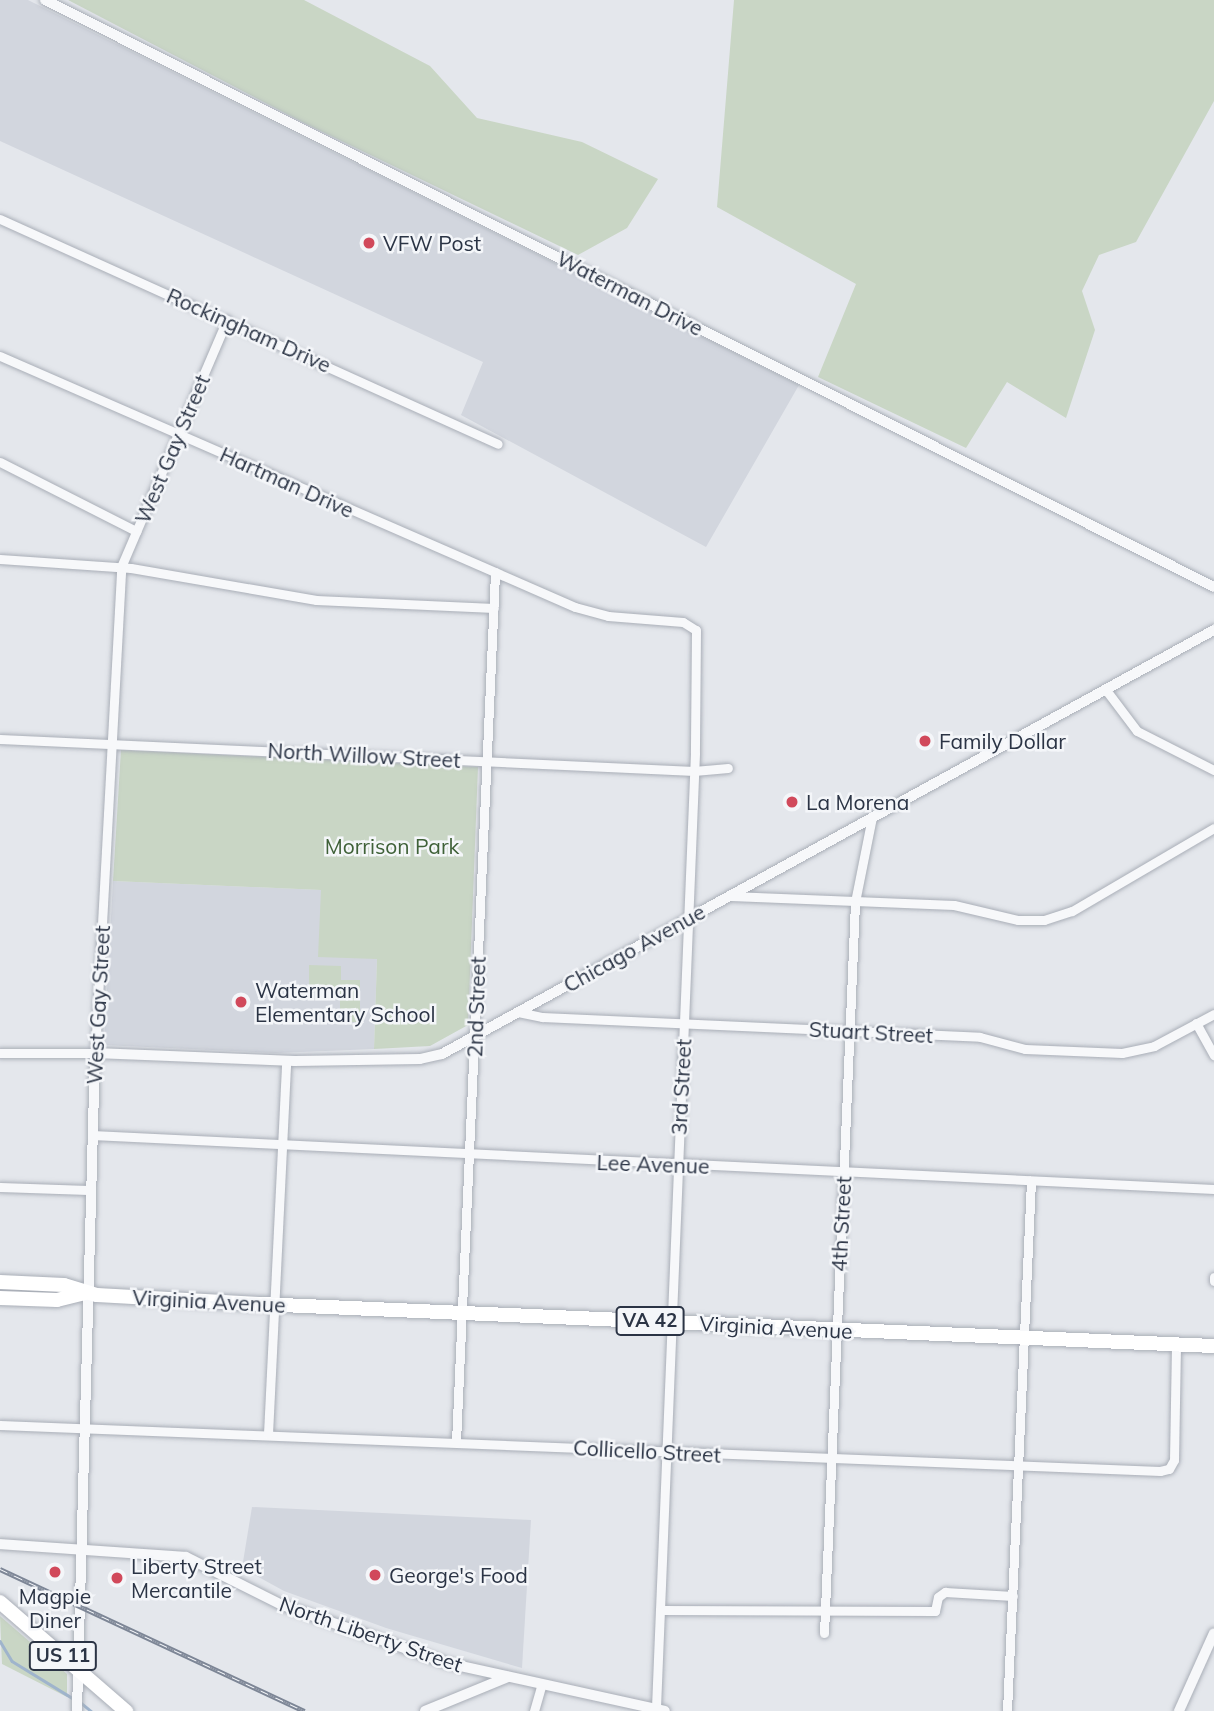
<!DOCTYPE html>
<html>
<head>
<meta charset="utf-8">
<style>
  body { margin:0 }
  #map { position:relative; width:1214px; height:1711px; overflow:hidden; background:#e4e7ec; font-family:Mulish,sans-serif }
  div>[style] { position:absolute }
  .built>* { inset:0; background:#d2d6de }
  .green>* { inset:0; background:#c9d6c5 }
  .stream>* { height:2.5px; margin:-1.25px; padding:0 1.25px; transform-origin:1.25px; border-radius:1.25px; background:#9fb4cc }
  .roads { filter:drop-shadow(0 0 2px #a9aeb7) drop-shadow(0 0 2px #a9aeb7) }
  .minor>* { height:9px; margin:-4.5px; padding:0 4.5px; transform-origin:4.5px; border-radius:4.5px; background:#f7f8fa }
  .tertiary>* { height:10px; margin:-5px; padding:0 5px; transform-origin:5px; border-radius:5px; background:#f7f8fa }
  .primary>* { height:14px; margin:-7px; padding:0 7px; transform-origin:7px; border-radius:7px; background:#fff }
  .rail>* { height:5px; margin-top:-2.5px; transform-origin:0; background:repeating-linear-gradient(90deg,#f4f6f9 0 8px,#7d8696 0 16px); box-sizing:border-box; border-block:2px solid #7d8696 }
  .dots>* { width:19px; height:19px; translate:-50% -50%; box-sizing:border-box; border:4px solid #f4f6f9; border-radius:50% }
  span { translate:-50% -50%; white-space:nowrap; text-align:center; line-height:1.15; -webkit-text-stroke:5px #f4f6f9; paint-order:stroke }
  .shield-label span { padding:2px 5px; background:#f4f6f9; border:2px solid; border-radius:5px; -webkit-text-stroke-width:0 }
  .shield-label { font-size:19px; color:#2b3445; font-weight:700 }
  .poi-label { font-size:21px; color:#2b3445 }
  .left { translate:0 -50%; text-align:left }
  .street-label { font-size:21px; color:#2b3445 }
  .park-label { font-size:21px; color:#3f6138 }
</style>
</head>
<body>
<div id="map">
  <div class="built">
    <i style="clip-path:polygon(0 0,28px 0,799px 385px,706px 547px,461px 415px,483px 362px,0 141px)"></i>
    <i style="clip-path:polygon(113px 881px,321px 890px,377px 959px,374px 1049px,275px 1053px,104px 1045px)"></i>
    <i style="clip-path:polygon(252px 1507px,531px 1520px,522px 1668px,386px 1628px,284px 1591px,242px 1568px)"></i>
  </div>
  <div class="green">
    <i style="clip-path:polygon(68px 0,304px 0,430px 66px,477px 118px,582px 142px,658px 179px,627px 228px,578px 255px,304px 123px)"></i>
    <i style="clip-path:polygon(734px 0,1214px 0,1214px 101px,1136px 242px,1099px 255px,1082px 291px,1095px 330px,1066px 418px,1007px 382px,966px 448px,818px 377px,856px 284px,717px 207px)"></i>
    <i style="clip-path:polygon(121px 750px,478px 767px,468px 1025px,430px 1046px,374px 1049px,377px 959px,318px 957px,321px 890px,113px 881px)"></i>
    <i style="clip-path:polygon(309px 965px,341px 966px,341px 980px,360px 980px,360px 1022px,340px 1022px,340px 992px,309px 991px)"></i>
    <i style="clip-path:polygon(0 1616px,67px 1674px,67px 1697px,2px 1664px)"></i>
  </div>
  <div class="stream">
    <i style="left:0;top:1641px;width:23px;rotate:59deg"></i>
    <i style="left:12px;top:1661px;width:73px;rotate:31.5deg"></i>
    <i style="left:80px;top:1702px;width:14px;rotate:39deg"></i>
  </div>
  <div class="roads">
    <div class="minor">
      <i style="left:0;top:219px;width:546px;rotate:24.31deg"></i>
      <i style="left:0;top:356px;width:627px;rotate:23.58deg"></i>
      <i style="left:575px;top:607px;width:34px;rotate:15deg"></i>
      <i style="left:608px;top:616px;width:75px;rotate:4.6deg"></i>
      <i style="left:683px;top:622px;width:15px;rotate:32deg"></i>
      <i style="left:696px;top:630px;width:123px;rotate:90.5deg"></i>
      <i style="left:695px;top:753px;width:957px;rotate:92.34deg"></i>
      <i style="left:0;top:462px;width:153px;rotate:26.9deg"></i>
      <i style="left:0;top:559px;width:131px;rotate:3.9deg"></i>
      <i style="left:131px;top:568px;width:188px;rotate:9.8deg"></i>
      <i style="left:316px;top:600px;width:178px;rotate:2.6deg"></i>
      <i style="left:1106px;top:690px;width:51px;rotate:52.9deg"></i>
      <i style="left:1137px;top:731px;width:86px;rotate:26.9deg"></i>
      <i style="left:0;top:739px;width:695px;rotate:2.64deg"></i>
      <i style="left:694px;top:771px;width:34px;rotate:-5deg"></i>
      <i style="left:731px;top:896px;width:223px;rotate:2.3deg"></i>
      <i style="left:954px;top:905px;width:66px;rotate:13.2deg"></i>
      <i style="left:1018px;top:920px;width:26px"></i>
      <i style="left:1044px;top:920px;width:29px;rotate:-18deg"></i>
      <i style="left:1072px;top:911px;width:164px;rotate:-30.3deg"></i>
      <i style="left:518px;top:1012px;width:25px;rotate:12deg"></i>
      <i style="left:542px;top:1017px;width:438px;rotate:2.6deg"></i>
      <i style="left:980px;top:1037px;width:47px;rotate:14.9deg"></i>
      <i style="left:1025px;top:1049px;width:97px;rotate:2.4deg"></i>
      <i style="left:1122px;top:1053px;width:33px;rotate:-12deg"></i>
      <i style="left:1154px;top:1046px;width:68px;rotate:-28.1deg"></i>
      <i style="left:1196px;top:1023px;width:37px;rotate:61deg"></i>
      <i style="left:0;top:1053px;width:95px"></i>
      <i style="left:95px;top:1053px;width:487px;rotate:-86.9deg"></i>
      <i style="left:121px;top:567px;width:269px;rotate:-66.8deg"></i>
      <i style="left:92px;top:1135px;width:1123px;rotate:2.76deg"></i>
      <i style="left:0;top:1187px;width:88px;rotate:2deg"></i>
      <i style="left:1214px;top:1281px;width:4px;rotate:-90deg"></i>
      <i style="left:0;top:1425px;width:1161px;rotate:2.27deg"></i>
      <i style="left:1160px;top:1471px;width:9px;rotate:-13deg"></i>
      <i style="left:1169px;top:1469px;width:10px;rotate:-61deg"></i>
      <i style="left:1174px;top:1460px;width:116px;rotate:-89deg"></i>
      <i style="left:268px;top:1434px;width:373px;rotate:-87.2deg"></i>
      <i style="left:456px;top:1442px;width:871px;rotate:-87.43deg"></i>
      <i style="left:660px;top:1610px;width:275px;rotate:0.2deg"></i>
      <i style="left:935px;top:1611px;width:14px;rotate:-78deg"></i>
      <i style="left:938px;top:1597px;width:9px;rotate:-36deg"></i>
      <i style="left:945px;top:1592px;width:68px;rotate:3.4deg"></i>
      <i style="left:824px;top:1633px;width:732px;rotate:-87.57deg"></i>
      <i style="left:855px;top:902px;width:87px;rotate:-78.7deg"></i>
      <i style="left:534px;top:1711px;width:26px;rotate:-74deg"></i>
      <i style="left:1007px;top:1711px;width:531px;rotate:-87.41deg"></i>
    </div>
    <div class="tertiary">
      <i style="left:45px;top:0;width:1308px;rotate:26.66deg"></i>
      <i style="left:0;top:1544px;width:186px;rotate:4deg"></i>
      <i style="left:186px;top:1557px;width:107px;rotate:26.6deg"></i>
      <i style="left:282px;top:1605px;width:175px;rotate:19.4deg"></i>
      <i style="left:447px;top:1663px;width:223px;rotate:12.4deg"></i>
      <i style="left:77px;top:1711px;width:658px;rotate:-88.43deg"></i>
      <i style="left:95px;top:1053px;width:200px;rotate:2.3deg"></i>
      <i style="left:295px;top:1061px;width:125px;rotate:-0.9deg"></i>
      <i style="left:420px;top:1059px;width:23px;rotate:-13deg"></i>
      <i style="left:442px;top:1054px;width:881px;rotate:-28.78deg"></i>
      <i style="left:425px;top:1711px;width:90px;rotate:-22.3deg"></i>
      <i style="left:1179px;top:1711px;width:85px;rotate:-65.8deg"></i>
    </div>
    <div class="primary">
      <i style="left:0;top:1282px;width:64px;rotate:2.7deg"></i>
      <i style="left:64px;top:1285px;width:34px;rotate:17deg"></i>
      <i style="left:97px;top:1295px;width:162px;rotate:3.2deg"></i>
      <i style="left:259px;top:1304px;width:956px;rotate:2.52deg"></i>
      <i style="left:0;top:1298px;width:57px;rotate:2deg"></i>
      <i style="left:57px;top:1300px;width:30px;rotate:-14deg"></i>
      <i style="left:0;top:1602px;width:167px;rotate:40.9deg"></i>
    </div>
  </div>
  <div class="rail">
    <i style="left:0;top:1569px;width:336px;rotate:25deg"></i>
  </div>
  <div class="dots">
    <i style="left:369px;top:243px;background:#d1495b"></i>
    <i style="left:925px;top:741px;background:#d1495b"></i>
    <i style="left:792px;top:802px;background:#d1495b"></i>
    <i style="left:241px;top:1002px;background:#d1495b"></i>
    <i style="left:55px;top:1572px;background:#d1495b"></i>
    <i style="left:375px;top:1575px;background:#d1495b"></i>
    <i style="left:117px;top:1578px;background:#d1495b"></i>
  </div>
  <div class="shield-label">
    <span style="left:650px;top:1321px">VA 42</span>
    <span style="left:63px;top:1656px">US 11</span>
  </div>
  <div class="poi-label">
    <span class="left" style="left:383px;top:243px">VFW Post</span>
    <span class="left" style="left:939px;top:741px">Family Dollar</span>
    <span class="left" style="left:806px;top:802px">La Morena</span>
    <span class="left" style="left:255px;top:1002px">Waterman<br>Elementary School</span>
    <span class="left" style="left:131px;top:1578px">Liberty Street<br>Mercantile</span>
    <span class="left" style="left:389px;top:1575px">George's Food</span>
    <span style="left:55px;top:1608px">Magpie<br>Diner</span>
  </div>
  <div class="street-label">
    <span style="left:630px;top:293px;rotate:27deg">Waterman Drive</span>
    <span style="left:249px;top:330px;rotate:24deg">Rockingham Drive</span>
    <span style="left:172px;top:449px;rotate:-67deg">West Gay Street</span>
    <span style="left:287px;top:482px;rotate:24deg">Hartman Drive</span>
    <span style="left:364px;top:755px;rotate:3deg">North Willow Street</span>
    <span style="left:634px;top:948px;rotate:-29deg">Chicago Avenue</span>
    <span style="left:98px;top:1005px;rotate:-87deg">West Gay Street</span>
    <span style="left:476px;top:1007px;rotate:-88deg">2nd Street</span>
    <span style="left:871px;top:1032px;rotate:3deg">Stuart Street</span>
    <span style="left:681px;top:1087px;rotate:-87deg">3rd Street</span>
    <span style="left:653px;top:1164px;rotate:2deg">Lee Avenue</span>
    <span style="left:841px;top:1224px;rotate:-87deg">4th Street</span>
    <span style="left:209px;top:1301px;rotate:3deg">Virginia Avenue</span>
    <span style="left:776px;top:1327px;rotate:3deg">Virginia Avenue</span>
    <span style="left:647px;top:1451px;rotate:3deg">Collicello Street</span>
    <span style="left:371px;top:1634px;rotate:19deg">North Liberty Street</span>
  </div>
  <div class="park-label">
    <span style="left:392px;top:846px">Morrison Park</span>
  </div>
</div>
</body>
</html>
